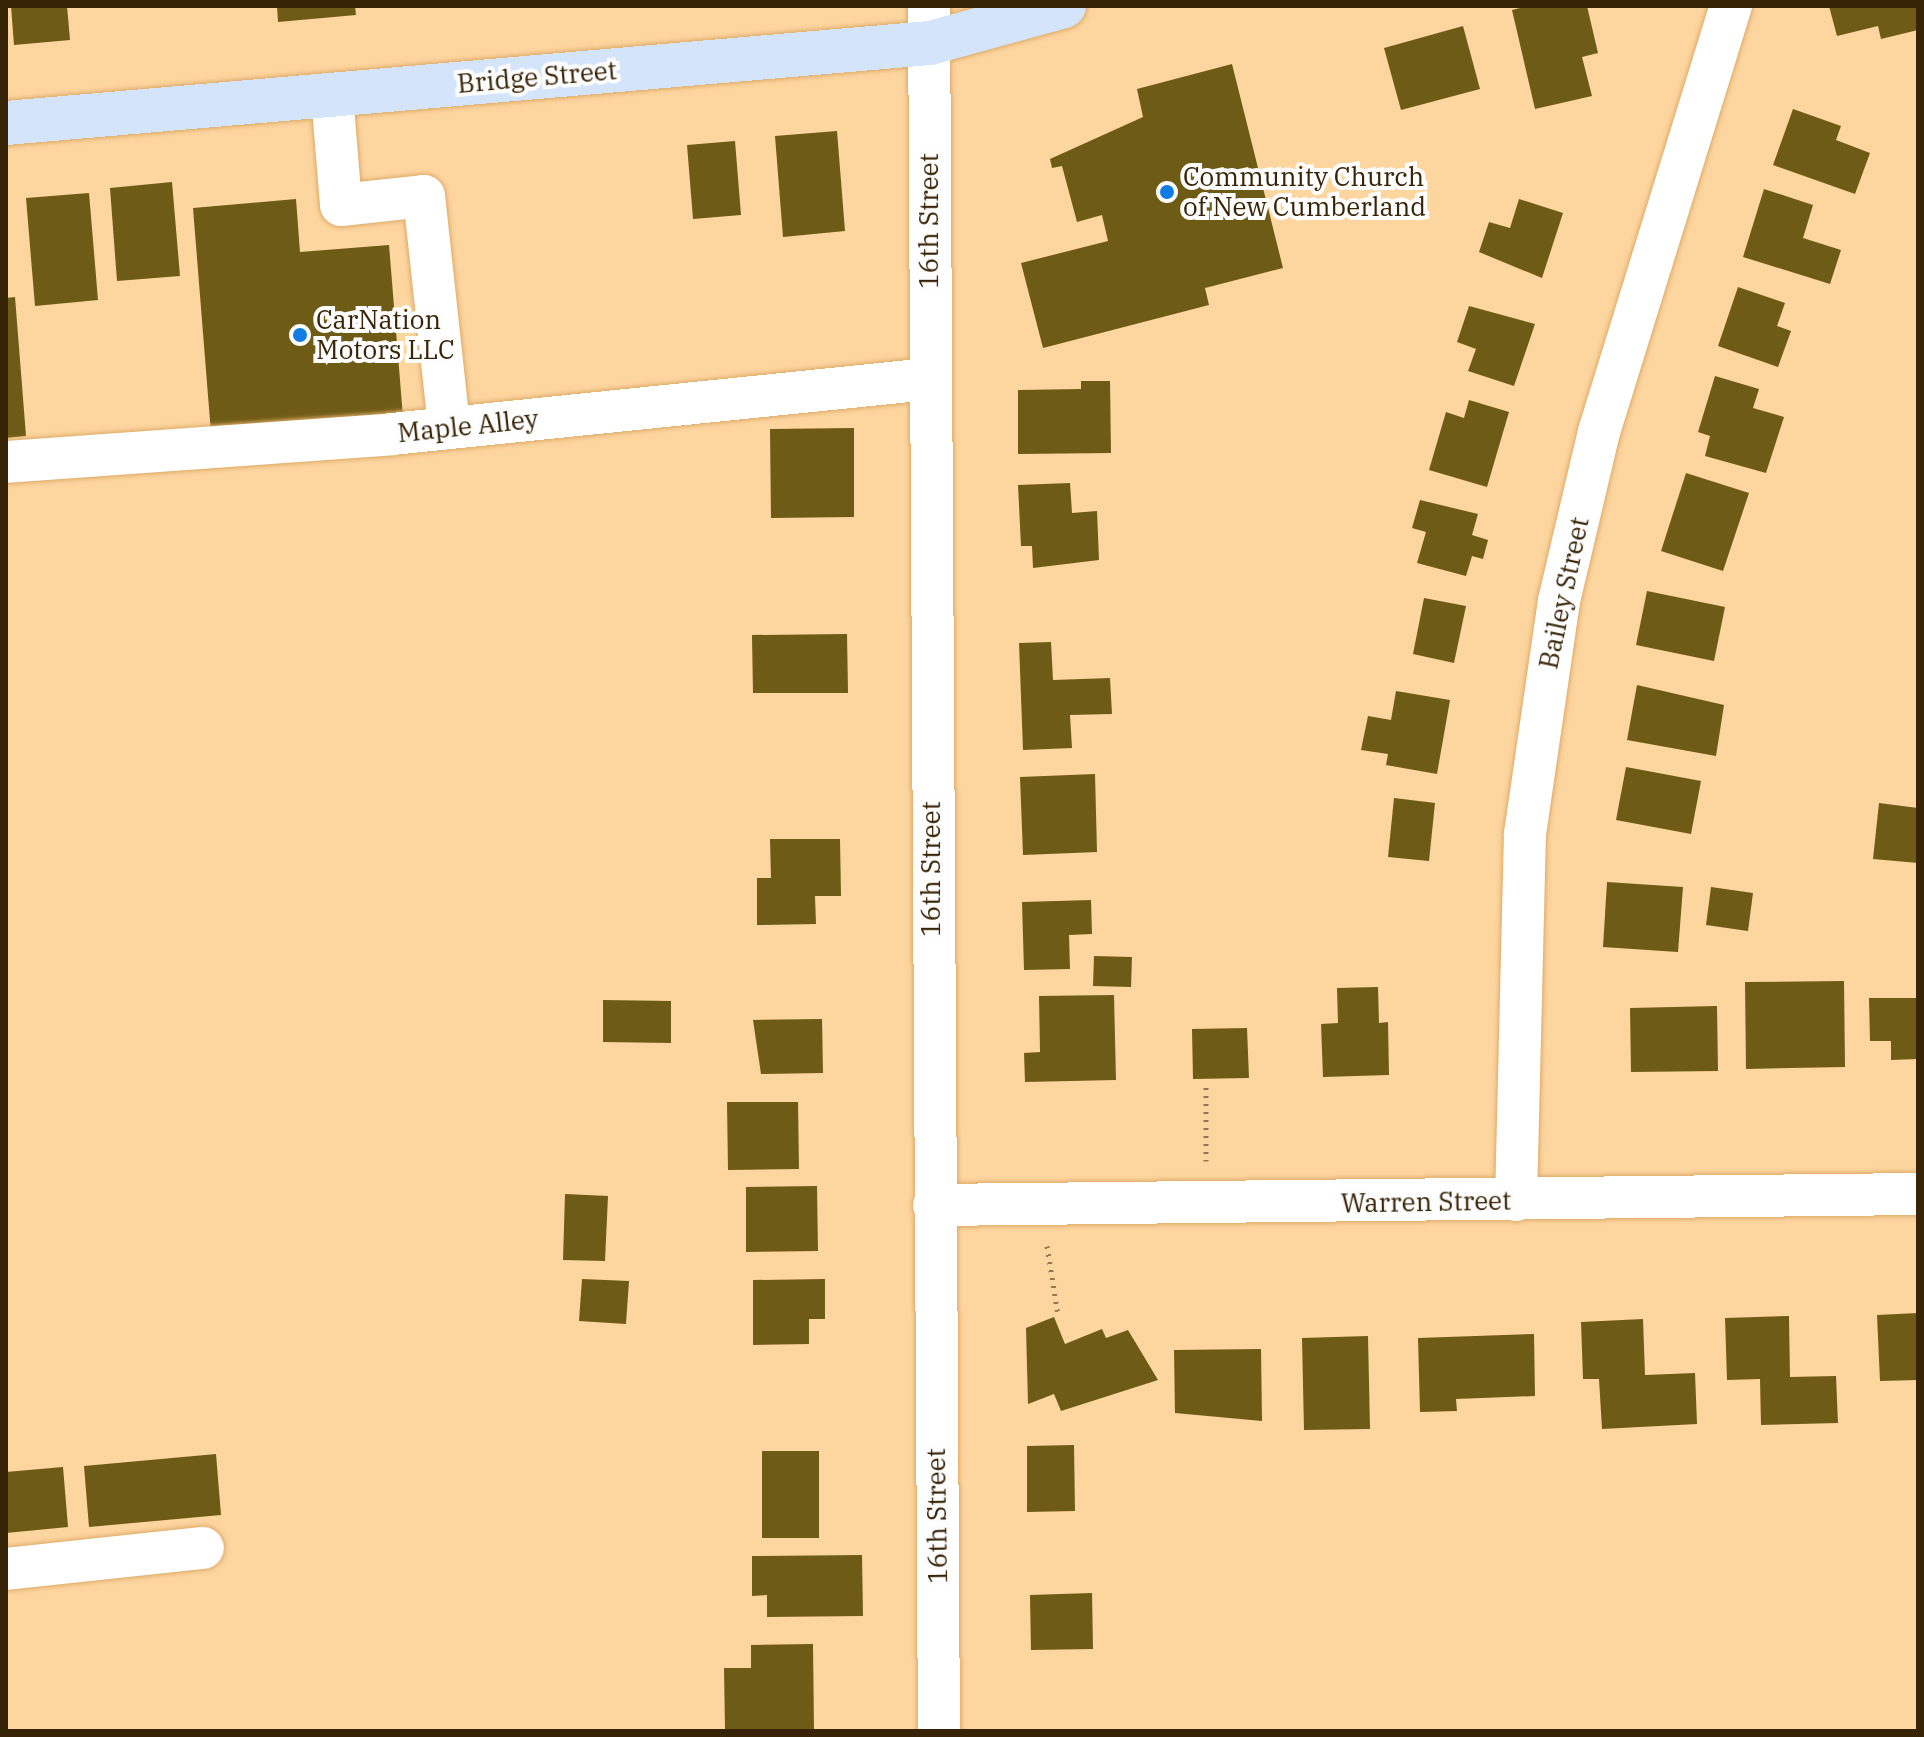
<!DOCTYPE html>
<html>
<head>
<meta charset="utf-8">
<style>
  body { margin:0 }
  #map { position:relative; width:1924px; height:1737px; overflow:hidden; background:#fdd59f; font-family:"IBM Plex Serif",serif }
  div>[style] { position:absolute }
  .building>* { inset:0; background:#6e5b15 }
  .path>* { height:5px; margin-top:-2.5px; transform-origin:0; background:repeating-linear-gradient(90deg,#94774e 0 2px,transparent 0 8px) }
  .roads { filter:drop-shadow(0 0 2px #ddab68) drop-shadow(0 0 2px #ddab68) }
  .minor>* { height:42px; margin:-21px; padding:0 21px; transform-origin:21px; border-radius:21px; background:#fff }
  .major>* { height:44px; margin:-22px; padding:0 22px; transform-origin:22px; border-radius:22px; background:#d4e5fb }
  .dots>* { width:22px; height:22px; translate:-50% -50%; box-sizing:border-box; border:4px solid #fdfdfd; border-radius:50% }
  span { translate:-50% -50%; white-space:nowrap; text-align:center; line-height:1.15; -webkit-text-stroke:8px #fdfdfd; paint-order:stroke }
  .street-label { font-size:26px; color:#372306 }
  .poi-label { font-size:26px; color:#372306 }
  .left { translate:0 -50%; text-align:left }
  .frame { position:absolute; inset:0; border:8px solid #372306; pointer-events:none }
</style>
</head>
<body>
<div id="map">
  <div class="building">
    <i style="clip-path:polygon(11px 6px,67px 6px,70px 40px,14px 45px)"></i>
    <i style="clip-path:polygon(277px 6px,355px 6px,356px 15px,278px 22px)"></i>
    <i style="clip-path:polygon(1528px 6px,1587px 6px,1598px 53px,1582px 57px,1592px 96px,1535px 109px,1512px 10px)"></i>
    <i style="clip-path:polygon(1829px 6px,1918px 6px,1918px 30px,1881px 39px,1878px 26px,1837px 36px)"></i>
    <i style="clip-path:polygon(1463px 26px,1480px 89px,1401px 110px,1384px 48px)"></i>
    <i style="clip-path:polygon(1232px 64px,1283px 268px,1205px 288px,1209px 305px,1043px 348px,1021px 263px,1108px 241px,1102px 215px,1077px 222px,1062px 166px,1052px 168px,1050px 159px,1143px 117px,1137px 89px)"></i>
    <i style="clip-path:polygon(1793px 109px,1841px 126px,1836px 140px,1870px 153px,1855px 194px,1773px 165px)"></i>
    <i style="clip-path:polygon(837px 131px,845px 231px,783px 237px,775px 136px)"></i>
    <i style="clip-path:polygon(735px 141px,741px 215px,693px 219px,687px 145px)"></i>
    <i style="clip-path:polygon(172px 182px,180px 276px,117px 281px,110px 188px)"></i>
    <i style="clip-path:polygon(1764px 189px,1813px 205px,1803px 238px,1841px 250px,1830px 284px,1743px 257px)"></i>
    <i style="clip-path:polygon(89px 193px,98px 300px,35px 306px,26px 198px)"></i>
    <i style="clip-path:polygon(296px 199px,300px 252px,389px 245px,403px 417px,211px 433px,193px 208px)"></i>
    <i style="clip-path:polygon(1519px 199px,1563px 213px,1542px 278px,1479px 252px,1489px 222px,1510px 228px)"></i>
    <i style="clip-path:polygon(1738px 287px,1785px 303px,1777px 326px,1791px 331px,1778px 367px,1718px 346px)"></i>
    <i style="clip-path:polygon(15px 297px,26px 436px,6px 438px,6px 298px)"></i>
    <i style="clip-path:polygon(1469px 306px,1535px 324px,1514px 386px,1468px 371px,1476px 349px,1457px 342px)"></i>
    <i style="clip-path:polygon(1715px 376px,1759px 389px,1753px 408px,1784px 417px,1766px 473px,1705px 456px,1710px 436px,1698px 432px)"></i>
    <i style="clip-path:polygon(1081px 381px,1110px 381px,1111px 453px,1018px 454px,1018px 390px,1081px 389px)"></i>
    <i style="clip-path:polygon(1469px 400px,1509px 412px,1487px 487px,1429px 470px,1446px 412px,1464px 418px)"></i>
    <i style="clip-path:polygon(854px 428px,854px 517px,771px 518px,770px 429px)"></i>
    <i style="clip-path:polygon(1686px 473px,1749px 493px,1723px 571px,1661px 551px)"></i>
    <i style="clip-path:polygon(1070px 483px,1072px 513px,1097px 511px,1099px 560px,1033px 568px,1032px 546px,1021px 546px,1018px 485px)"></i>
    <i style="clip-path:polygon(1420px 500px,1478px 514px,1472px 535px,1488px 540px,1483px 559px,1472px 556px,1466px 576px,1417px 563px,1426px 532px,1412px 528px)"></i>
    <i style="clip-path:polygon(1647px 591px,1725px 607px,1714px 661px,1636px 645px)"></i>
    <i style="clip-path:polygon(1424px 598px,1466px 606px,1454px 663px,1413px 654px)"></i>
    <i style="clip-path:polygon(847px 634px,848px 693px,753px 693px,752px 635px)"></i>
    <i style="clip-path:polygon(1051px 642px,1053px 680px,1110px 678px,1112px 714px,1070px 715px,1072px 748px,1023px 750px,1019px 643px)"></i>
    <i style="clip-path:polygon(1637px 685px,1724px 705px,1716px 756px,1627px 740px)"></i>
    <i style="clip-path:polygon(1396px 691px,1450px 700px,1437px 774px,1386px 765px,1388px 754px,1361px 750px,1368px 716px,1391px 720px)"></i>
    <i style="clip-path:polygon(1626px 767px,1701px 781px,1691px 834px,1616px 820px)"></i>
    <i style="clip-path:polygon(1095px 774px,1097px 852px,1023px 855px,1020px 777px)"></i>
    <i style="clip-path:polygon(1394px 798px,1435px 803px,1429px 861px,1388px 857px)"></i>
    <i style="clip-path:polygon(1879px 803px,1918px 808px,1918px 863px,1873px 859px)"></i>
    <i style="clip-path:polygon(770px 839px,840px 839px,841px 896px,815px 896px,816px 924px,757px 925px,757px 878px,771px 878px)"></i>
    <i style="clip-path:polygon(1607px 882px,1683px 887px,1678px 952px,1603px 947px)"></i>
    <i style="clip-path:polygon(1711px 887px,1753px 893px,1748px 931px,1706px 925px)"></i>
    <i style="clip-path:polygon(1091px 900px,1092px 934px,1069px 935px,1070px 969px,1024px 970px,1022px 902px)"></i>
    <i style="clip-path:polygon(1094px 956px,1132px 957px,1131px 987px,1093px 986px)"></i>
    <i style="clip-path:polygon(1844px 981px,1845px 1067px,1746px 1069px,1745px 982px)"></i>
    <i style="clip-path:polygon(1378px 987px,1379px 1023px,1388px 1022px,1389px 1075px,1323px 1077px,1321px 1024px,1338px 1023px,1337px 988px)"></i>
    <i style="clip-path:polygon(1114px 995px,1116px 1080px,1025px 1082px,1024px 1053px,1040px 1052px,1039px 996px)"></i>
    <i style="clip-path:polygon(1869px 998px,1918px 998px,1918px 1059px,1891px 1060px,1891px 1041px,1870px 1041px)"></i>
    <i style="clip-path:polygon(603px 1000px,671px 1001px,671px 1043px,603px 1042px)"></i>
    <i style="clip-path:polygon(1717px 1006px,1718px 1071px,1631px 1072px,1630px 1008px)"></i>
    <i style="clip-path:polygon(822px 1019px,823px 1073px,761px 1074px,753px 1020px)"></i>
    <i style="clip-path:polygon(1247px 1028px,1249px 1078px,1193px 1079px,1192px 1029px)"></i>
    <i style="clip-path:polygon(727px 1102px,798px 1102px,799px 1169px,728px 1170px)"></i>
    <i style="clip-path:polygon(817px 1186px,818px 1251px,746px 1252px,746px 1187px)"></i>
    <i style="clip-path:polygon(565px 1194px,608px 1196px,605px 1261px,563px 1260px)"></i>
    <i style="clip-path:polygon(582px 1279px,629px 1281px,626px 1324px,579px 1321px)"></i>
    <i style="clip-path:polygon(825px 1279px,825px 1319px,809px 1319px,809px 1344px,753px 1345px,753px 1280px)"></i>
    <i style="clip-path:polygon(1918px 1313px,1918px 1380px,1880px 1381px,1877px 1315px)"></i>
    <i style="clip-path:polygon(1789px 1316px,1790px 1377px,1836px 1376px,1838px 1423px,1761px 1425px,1760px 1379px,1727px 1380px,1725px 1318px)"></i>
    <i style="clip-path:polygon(1054px 1317px,1065px 1344px,1102px 1329px,1106px 1338px,1128px 1330px,1158px 1380px,1061px 1411px,1054px 1394px,1028px 1404px,1026px 1328px)"></i>
    <i style="clip-path:polygon(1643px 1319px,1645px 1375px,1695px 1373px,1697px 1424px,1602px 1429px,1599px 1379px,1583px 1379px,1581px 1322px)"></i>
    <i style="clip-path:polygon(1534px 1334px,1535px 1396px,1456px 1399px,1457px 1411px,1420px 1412px,1418px 1338px)"></i>
    <i style="clip-path:polygon(1368px 1336px,1370px 1429px,1304px 1430px,1302px 1338px)"></i>
    <i style="clip-path:polygon(1261px 1349px,1262px 1421px,1175px 1413px,1174px 1350px)"></i>
    <i style="clip-path:polygon(1074px 1445px,1075px 1511px,1027px 1512px,1027px 1446px)"></i>
    <i style="clip-path:polygon(762px 1451px,819px 1451px,819px 1538px,762px 1538px)"></i>
    <i style="clip-path:polygon(216px 1454px,221px 1515px,89px 1527px,84px 1466px)"></i>
    <i style="clip-path:polygon(63px 1467px,68px 1527px,6px 1533px,6px 1472px)"></i>
    <i style="clip-path:polygon(862px 1555px,863px 1616px,767px 1617px,767px 1595px,752px 1596px,752px 1556px)"></i>
    <i style="clip-path:polygon(1092px 1593px,1093px 1649px,1031px 1650px,1030px 1595px)"></i>
    <i style="clip-path:polygon(813px 1644px,814px 1729px,725px 1730px,724px 1668px,751px 1668px,751px 1645px)"></i>
  </div>
  <div class="path">
    <i style="left:1206px;top:1161px;width:75px;rotate:-90deg"></i>
    <i style="left:1047px;top:1246px;width:70px;rotate:80.9deg"></i>
  </div>
  <div class="roads">
    <div class="minor">
      <i style="left:929px;top:6px;width:1725px;rotate:89.67deg"></i>
      <i style="left:332px;top:95px;width:110px;rotate:85.3deg"></i>
      <i style="left:341px;top:205px;width:83px;rotate:-6.2deg"></i>
      <i style="left:424px;top:196px;width:233px;rotate:83.8deg"></i>
      <i style="left:6px;top:462px;width:387px;rotate:-4.1deg"></i>
      <i style="left:392px;top:434px;width:540px;rotate:-5.85deg"></i>
      <i style="left:1516px;top:1200px;width:366px;rotate:-88.6deg"></i>
      <i style="left:1525px;top:834px;width:235px;rotate:-81.7deg"></i>
      <i style="left:1559px;top:601px;width:174px;rotate:-76.7deg"></i>
      <i style="left:1599px;top:432px;width:446px;rotate:-72.8deg"></i>
      <i style="left:934px;top:1205px;width:984px;rotate:-0.64deg"></i>
      <i style="left:6px;top:1569px;width:198px;rotate:-6.1deg"></i>
    </div>
    <div class="major">
      <i style="left:6px;top:123px;width:927px;rotate:-4.95deg"></i>
      <i style="left:930px;top:43px;width:139px;rotate:-15.4deg"></i>
    </div>
  </div>
  <div class="dots">
    <i style="left:1167px;top:192px;background:#107ce4"></i>
    <i style="left:300px;top:335px;background:#107ce4"></i>
  </div>
  <div class="street-label">
    <span style="left:537px;top:77px;rotate:-5deg">Bridge Street</span>
    <span style="left:929px;top:221px;rotate:-90deg">16th Street</span>
    <span style="left:468px;top:426px;rotate:-6deg">Maple Alley</span>
    <span style="left:1564px;top:593px;rotate:-78deg">Bailey Street</span>
    <span style="left:931px;top:869px;rotate:-90deg">16th Street</span>
    <span style="left:1426px;top:1202px;rotate:-1deg">Warren Street</span>
    <span style="left:937px;top:1516px;rotate:-91deg">16th Street</span>
  </div>
  <div class="poi-label">
    <span class="left" style="left:1183px;top:192px">Community Church<br>of New Cumberland</span>
    <span class="left" style="left:316px;top:335px">CarNation<br>Motors LLC</span>
  </div>
  <div class="frame"></div>
</div>
</body>
</html>
